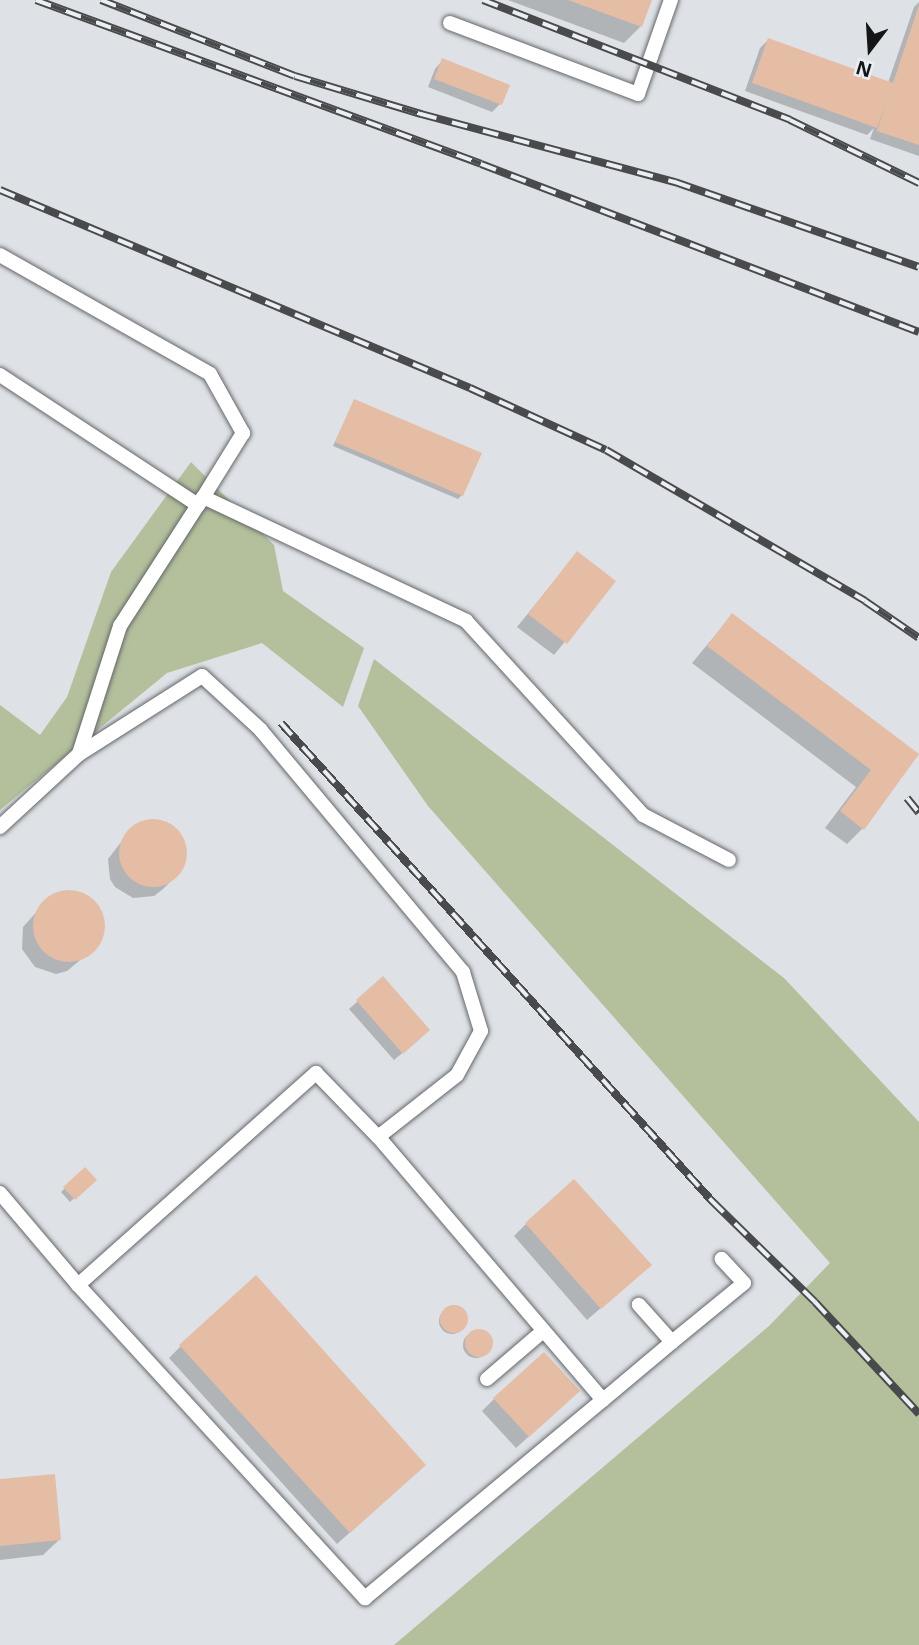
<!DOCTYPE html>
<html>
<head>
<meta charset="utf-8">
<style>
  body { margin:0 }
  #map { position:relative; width:919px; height:1645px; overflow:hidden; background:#dee1e5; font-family:"Noto Sans",sans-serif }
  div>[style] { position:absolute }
  .green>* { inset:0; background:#b4c09b }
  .shadow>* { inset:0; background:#0003 }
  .round { border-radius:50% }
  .building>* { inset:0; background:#e4bda4 }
  .roads { filter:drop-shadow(0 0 2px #64676b) drop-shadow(0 0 2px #64676b) }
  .service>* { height:14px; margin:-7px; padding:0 7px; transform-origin:7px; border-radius:7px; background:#fff }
  .rail>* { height:8px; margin-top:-4px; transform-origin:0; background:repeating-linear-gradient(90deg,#ebeef3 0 16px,#494a4c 0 32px); box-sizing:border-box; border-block:2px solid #494a4c }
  span { translate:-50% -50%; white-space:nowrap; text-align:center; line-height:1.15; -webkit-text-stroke:5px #ebeef3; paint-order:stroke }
  .north { position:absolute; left:835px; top:14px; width:70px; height:70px; -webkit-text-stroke:5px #ebeef3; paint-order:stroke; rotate:197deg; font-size:19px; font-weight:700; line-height:28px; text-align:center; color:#151617 }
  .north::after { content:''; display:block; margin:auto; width:24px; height:32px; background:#151617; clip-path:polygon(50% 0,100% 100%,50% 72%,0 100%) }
</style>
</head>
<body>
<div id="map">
  <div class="green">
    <i style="clip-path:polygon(191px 462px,274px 545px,283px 591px,364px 648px,343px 707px,262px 643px,167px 673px,0 810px,0 705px,40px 735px,67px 697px,111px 572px)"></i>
    <i style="clip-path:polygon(374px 659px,784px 978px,919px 1122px,919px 1645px,394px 1645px,769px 1326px,830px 1263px,428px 806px,358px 706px)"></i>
  </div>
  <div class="shadow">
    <i style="clip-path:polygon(508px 0,650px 0,640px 27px,624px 43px)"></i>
    <i style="clip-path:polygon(919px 2px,919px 156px,870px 139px,874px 128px,867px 135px,745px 91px,760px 48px,768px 40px,888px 83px,914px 7px)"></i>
    <i style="clip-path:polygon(443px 60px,500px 104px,492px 112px,428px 87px,435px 69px)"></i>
    <i style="clip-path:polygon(354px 401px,462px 495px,458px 499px,333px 446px)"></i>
    <i style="clip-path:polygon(577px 553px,614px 581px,554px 655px,517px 627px)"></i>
    <i style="clip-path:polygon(732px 615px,918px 755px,863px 828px,847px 844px,825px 828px,856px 787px,692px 663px)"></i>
    <i style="clip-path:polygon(151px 820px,162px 821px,180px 835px,186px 856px,176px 876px,163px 889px,154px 896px,133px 898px,115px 887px,110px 879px,108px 859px,132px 828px)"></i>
    <i style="clip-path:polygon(61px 892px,83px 895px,100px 910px,102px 933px,98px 943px,85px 956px,67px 971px,56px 974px,35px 967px,22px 949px,23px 927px,50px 897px)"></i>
    <i style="clip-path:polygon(383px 979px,420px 1038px,394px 1060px,349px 1009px)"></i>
    <i style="clip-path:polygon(85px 1170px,94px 1180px,70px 1202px,61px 1192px)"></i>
    <i style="clip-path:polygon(526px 1224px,650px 1265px,587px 1320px,514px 1236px)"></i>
    <i class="round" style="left:439px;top:1308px;width:26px;height:26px"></i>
    <i class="round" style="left:463px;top:1332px;width:26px;height:26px"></i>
    <i style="clip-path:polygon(181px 1346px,411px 1477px,337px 1544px,169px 1358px)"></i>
    <i style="clip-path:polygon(494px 1399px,566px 1403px,516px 1448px,482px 1411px)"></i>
    <i style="clip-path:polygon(0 1481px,60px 1539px,43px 1555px,0 1560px)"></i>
  </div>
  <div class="building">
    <i style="clip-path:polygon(568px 0,652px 0,642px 27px)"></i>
    <i style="clip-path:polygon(919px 5px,919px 145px,877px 131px,886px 103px,877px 128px,752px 83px,768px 38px,893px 83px)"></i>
    <i style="clip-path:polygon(442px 58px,510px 85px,502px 105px,434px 79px)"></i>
    <i style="clip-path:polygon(354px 399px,482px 453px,463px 496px,335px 442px)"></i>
    <i style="clip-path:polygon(577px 551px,616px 581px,567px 644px,528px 614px)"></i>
    <i style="clip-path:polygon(732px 613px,919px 754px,864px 830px,840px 811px,871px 770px,707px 646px)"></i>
    <i class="round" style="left:119px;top:819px;width:68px;height:68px"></i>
    <i class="round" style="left:33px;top:890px;width:72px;height:72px"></i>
    <i style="clip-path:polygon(383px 976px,430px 1030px,403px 1054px,356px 1000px)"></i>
    <i style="clip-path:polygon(85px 1167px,97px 1180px,75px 1200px,63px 1187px)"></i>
    <i style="clip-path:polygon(574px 1179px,652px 1265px,601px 1309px,525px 1223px)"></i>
    <i style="clip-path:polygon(256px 1275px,426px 1465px,350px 1533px,179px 1345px)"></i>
    <i class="round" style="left:440px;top:1305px;width:28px;height:28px"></i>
    <i class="round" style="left:465px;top:1329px;width:28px;height:28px"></i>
    <i style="clip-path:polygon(544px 1352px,580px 1391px,529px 1437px,493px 1398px)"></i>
    <i style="clip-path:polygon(55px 1474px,61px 1540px,0 1546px,0 1479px)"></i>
  </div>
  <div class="roads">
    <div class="service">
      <i style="left:450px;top:23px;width:201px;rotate:20.7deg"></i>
      <i style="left:638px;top:94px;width:100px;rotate:-70.7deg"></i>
      <i style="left:0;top:255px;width:241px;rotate:29.5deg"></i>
      <i style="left:210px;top:374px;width:68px;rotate:60.8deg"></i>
      <i style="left:243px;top:433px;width:84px;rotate:121.8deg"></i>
      <i style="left:0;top:375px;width:237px;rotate:33.3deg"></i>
      <i style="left:198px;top:505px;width:144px;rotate:122.8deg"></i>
      <i style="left:120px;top:626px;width:134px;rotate:107.8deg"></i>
      <i style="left:79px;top:754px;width:108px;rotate:137.3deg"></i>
      <i style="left:203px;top:497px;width:291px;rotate:25.2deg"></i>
      <i style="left:466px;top:621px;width:263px;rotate:47.6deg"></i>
      <i style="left:643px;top:815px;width:97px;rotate:27.6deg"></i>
      <i style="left:0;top:1193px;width:121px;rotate:49.7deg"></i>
      <i style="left:78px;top:1285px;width:319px;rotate:-41.7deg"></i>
      <i style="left:316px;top:1073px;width:89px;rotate:45.9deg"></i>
      <i style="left:378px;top:1137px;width:100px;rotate:-38.1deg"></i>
      <i style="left:457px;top:1075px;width:50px;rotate:-61.4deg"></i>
      <i style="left:481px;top:1031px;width:62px;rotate:-107deg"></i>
      <i style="left:463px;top:972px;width:315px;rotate:-129.9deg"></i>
      <i style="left:261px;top:730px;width:80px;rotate:-137.5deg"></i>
      <i style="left:202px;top:676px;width:146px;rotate:147.6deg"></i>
      <i style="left:78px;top:1285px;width:425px;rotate:47.5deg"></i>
      <i style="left:365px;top:1598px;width:310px;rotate:-39.8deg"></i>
      <i style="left:603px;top:1400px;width:346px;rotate:-130.5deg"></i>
      <i style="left:672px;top:1342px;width:93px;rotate:-39.3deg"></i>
      <i style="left:744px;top:1283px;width:33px;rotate:-133deg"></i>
      <i style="left:487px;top:1379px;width:74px;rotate:-40.6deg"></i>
      <i style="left:603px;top:1400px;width:90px;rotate:-40deg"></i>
      <i style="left:672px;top:1342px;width:50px;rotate:-131.7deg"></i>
    </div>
  </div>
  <div class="rail">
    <i style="left:36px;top:0;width:474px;rotate:20.2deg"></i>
    <i style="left:481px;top:164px;width:469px;rotate:21deg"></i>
    <i style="left:101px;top:0;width:208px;rotate:21.4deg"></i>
    <i style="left:295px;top:76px;width:132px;rotate:16.8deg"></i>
    <i style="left:421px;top:114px;width:263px;rotate:15deg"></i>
    <i style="left:675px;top:182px;width:258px;rotate:19.2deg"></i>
    <i style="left:483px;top:0;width:330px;rotate:21.3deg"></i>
    <i style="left:790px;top:120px;width:144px;rotate:26deg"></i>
    <i style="left:0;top:190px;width:510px;rotate:22.84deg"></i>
    <i style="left:470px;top:388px;width:149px;rotate:24.5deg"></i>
    <i style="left:606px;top:450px;width:300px;rotate:30.2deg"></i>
    <i style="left:865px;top:601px;width:65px;rotate:34.4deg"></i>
    <i style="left:281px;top:723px;width:644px;rotate:47.96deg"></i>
    <i style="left:712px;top:1201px;width:144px;rotate:44.4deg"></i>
    <i style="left:815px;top:1302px;width:153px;rotate:47.1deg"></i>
    <i style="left:907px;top:798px;width:19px;rotate:51deg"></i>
  </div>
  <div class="north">N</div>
</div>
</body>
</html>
